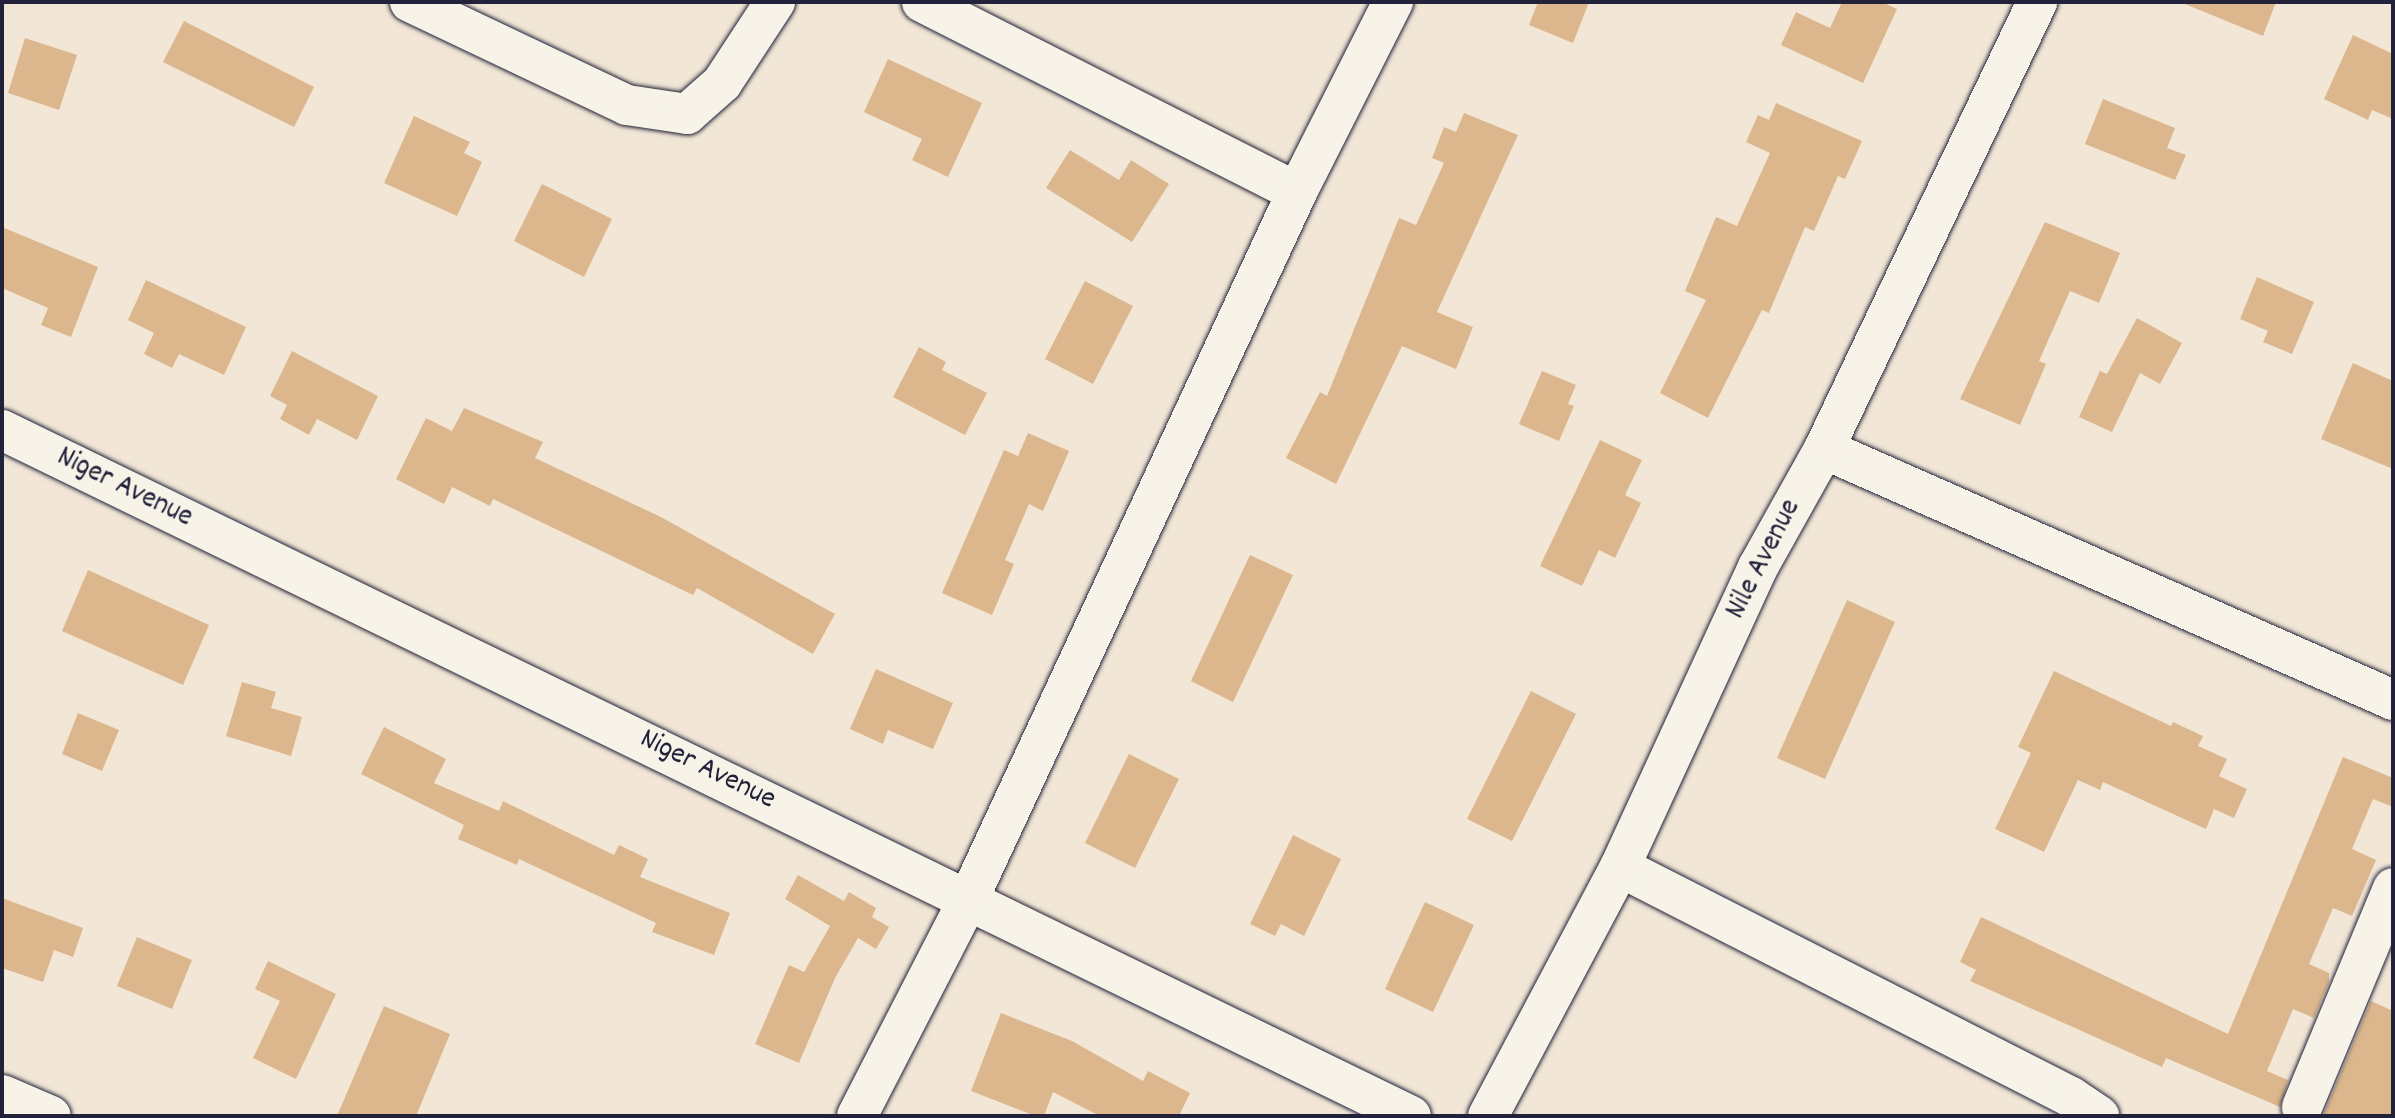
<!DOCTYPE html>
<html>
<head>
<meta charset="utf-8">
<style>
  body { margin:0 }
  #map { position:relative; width:2395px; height:1118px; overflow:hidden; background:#f2e7d6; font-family:Dekko,sans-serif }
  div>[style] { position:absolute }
  .building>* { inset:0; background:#dcb78d }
  .roads { filter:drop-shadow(0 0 2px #22223b) drop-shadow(0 0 2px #22223b) }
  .minor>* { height:40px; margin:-20px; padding:0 20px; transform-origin:20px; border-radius:20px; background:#f7f3e8 }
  span { translate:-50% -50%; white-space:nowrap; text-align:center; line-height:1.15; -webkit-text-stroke:7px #f7f3e8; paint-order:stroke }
  .street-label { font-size:30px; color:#22223b }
  .frame { position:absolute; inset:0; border:4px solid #22223b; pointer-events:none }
</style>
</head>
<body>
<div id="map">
  <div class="building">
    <i style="clip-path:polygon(1538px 2px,1589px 2px,1573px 43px,1529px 25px)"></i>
    <i style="clip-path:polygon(1842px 2px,1882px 2px,1897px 9px,1863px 83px,1781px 45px,1796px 12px,1830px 28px)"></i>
    <i style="clip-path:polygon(2180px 2px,2276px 2px,2263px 36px)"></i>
    <i style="clip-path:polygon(184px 21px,314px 87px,294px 127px,163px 62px)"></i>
    <i style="clip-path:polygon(2353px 35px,2393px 54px,2393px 119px,2372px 110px,2368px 120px,2324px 99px)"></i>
    <i style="clip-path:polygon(25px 38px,77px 55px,59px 110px,8px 93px)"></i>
    <i style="clip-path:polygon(888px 59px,982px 103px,948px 177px,912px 160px,922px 139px,864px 112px)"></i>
    <i style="clip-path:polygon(2103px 99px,2175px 128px,2167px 148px,2186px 155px,2175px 180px,2085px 144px)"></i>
    <i style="clip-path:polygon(1776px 103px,1862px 141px,1845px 179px,1838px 176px,1814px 231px,1805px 227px,1769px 313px,1762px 310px,1708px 418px,1660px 393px,1706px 300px,1685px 291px,1716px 217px,1737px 226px,1770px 153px,1746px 142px,1758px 115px,1769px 120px)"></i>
    <i style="clip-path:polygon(1464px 113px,1518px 135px,1437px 312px,1473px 327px,1456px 369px,1402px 346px,1336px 484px,1286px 458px,1320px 392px,1327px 396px,1399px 218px,1416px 225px,1444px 163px,1432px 158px,1444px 127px,1456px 132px)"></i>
    <i style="clip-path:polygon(414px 116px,470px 142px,464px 153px,482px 162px,457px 216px,384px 183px)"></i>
    <i style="clip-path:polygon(1070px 150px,1119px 180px,1131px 160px,1169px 184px,1132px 242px,1046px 188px)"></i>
    <i style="clip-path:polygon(542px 184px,612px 219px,584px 277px,514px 241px)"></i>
    <i style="clip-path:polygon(2045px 222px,2120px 253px,2099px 303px,2070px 291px,2039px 361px,2046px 364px,2020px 425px,1960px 399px)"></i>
    <i style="clip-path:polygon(2px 227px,98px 267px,71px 337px,41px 325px,48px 308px,2px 288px)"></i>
    <i style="clip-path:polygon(2257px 277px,2314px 302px,2292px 354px,2263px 342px,2268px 331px,2240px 319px)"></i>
    <i style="clip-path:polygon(146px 280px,246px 327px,224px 375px,179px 354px,172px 368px,144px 354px,154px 333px,128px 320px)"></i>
    <i style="clip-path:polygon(1085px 281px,1133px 306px,1093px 384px,1045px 359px)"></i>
    <i style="clip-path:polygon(2137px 318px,2182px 343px,2160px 384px,2140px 373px,2112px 432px,2079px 417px,2100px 371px,2107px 374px)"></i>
    <i style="clip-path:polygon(919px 347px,946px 362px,942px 370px,987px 393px,965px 435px,893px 397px)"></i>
    <i style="clip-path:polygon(292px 351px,378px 396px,357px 440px,317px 419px,309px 435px,280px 419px,287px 405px,270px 396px)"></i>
    <i style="clip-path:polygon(2353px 363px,2393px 381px,2393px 469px,2321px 439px)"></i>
    <i style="clip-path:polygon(1542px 371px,1576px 385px,1568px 404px,1574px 406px,1559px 441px,1519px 424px)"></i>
    <i style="clip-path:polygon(464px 408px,543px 442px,535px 458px,661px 517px,835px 614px,813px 654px,697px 588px,693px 595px,493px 499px,490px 506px,452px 487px,444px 504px,396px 479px,426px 418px,452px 431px)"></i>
    <i style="clip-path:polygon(1028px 433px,1069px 451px,1043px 511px,1029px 504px,1005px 560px,1014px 564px,992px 615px,942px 593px,1004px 450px,1018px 456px)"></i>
    <i style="clip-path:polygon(1600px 440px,1642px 460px,1625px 495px,1641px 503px,1615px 558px,1599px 550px,1582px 586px,1540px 566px)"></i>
    <i style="clip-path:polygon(1250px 555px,1293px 575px,1233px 702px,1191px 681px)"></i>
    <i style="clip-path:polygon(88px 570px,209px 625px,183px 685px,62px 631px)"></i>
    <i style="clip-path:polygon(1847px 600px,1895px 622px,1825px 779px,1777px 758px)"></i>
    <i style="clip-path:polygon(876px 669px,953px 703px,933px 749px,888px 730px,883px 744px,850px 729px)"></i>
    <i style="clip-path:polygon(2054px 671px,2171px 726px,2173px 722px,2203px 736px,2198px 746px,2227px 759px,2219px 776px,2247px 789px,2234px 818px,2214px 809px,2206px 829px,2103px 782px,2100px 790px,2078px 780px,2044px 852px,1995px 829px,2031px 753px,2018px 747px)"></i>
    <i style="clip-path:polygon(242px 682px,276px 692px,271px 708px,302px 717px,291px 756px,226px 736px)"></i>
    <i style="clip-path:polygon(1531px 691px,1576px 714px,1512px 841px,1467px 819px)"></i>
    <i style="clip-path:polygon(78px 713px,119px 730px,102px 771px,62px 754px)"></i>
    <i style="clip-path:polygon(384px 727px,446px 759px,434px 783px,499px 811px,503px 801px,614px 855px,619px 845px,648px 859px,640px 877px,730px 913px,714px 955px,652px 932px,656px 923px,519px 859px,517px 865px,458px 839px,464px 825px,361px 774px)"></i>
    <i style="clip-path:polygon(1129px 754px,1179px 779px,1135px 868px,1085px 843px)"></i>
    <i style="clip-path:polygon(2343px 757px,2393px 778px,2393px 807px,2373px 799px,2352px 849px,2376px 860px,2352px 916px,2333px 908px,2309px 964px,2329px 973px,2329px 982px,2314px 1018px,2293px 1009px,2267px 1071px,2288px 1080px,2280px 1107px,2166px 1058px,2162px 1067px,1970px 981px,1976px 970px,1960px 962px,1981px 917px,2228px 1034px)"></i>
    <i style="clip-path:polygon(1293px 835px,1341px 859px,1304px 936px,1281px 924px,1275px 936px,1250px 924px)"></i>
    <i style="clip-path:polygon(798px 875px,844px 901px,849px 892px,876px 908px,872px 917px,889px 927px,876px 949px,858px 938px,835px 978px,799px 1063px,755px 1044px,789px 965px,804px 972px,830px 926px,785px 899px)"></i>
    <i style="clip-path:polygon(2px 898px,83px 928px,73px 957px,54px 950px,43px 982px,2px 968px)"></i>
    <i style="clip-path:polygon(1425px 902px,1474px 925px,1433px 1012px,1385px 989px)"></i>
    <i style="clip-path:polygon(137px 937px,192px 960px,172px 1009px,117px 986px)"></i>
    <i style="clip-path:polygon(268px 961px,336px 994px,296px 1079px,253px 1058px,280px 1001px,255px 989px)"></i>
    <i style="clip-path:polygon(2371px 1001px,2393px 1011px,2393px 1116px,2323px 1116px)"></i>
    <i style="clip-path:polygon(384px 1006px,450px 1034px,416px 1116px,337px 1116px)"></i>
    <i style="clip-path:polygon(1001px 1013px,1072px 1041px,1143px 1081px,1148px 1071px,1190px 1093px,1179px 1116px,1100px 1116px,1053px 1092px,1044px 1116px,1035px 1116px,971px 1091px)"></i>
  </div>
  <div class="roads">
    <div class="minor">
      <i style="left:410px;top:2px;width:240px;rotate:25.4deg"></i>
      <i style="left:627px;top:105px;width:61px;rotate:8.5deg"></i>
      <i style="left:687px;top:114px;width:47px;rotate:-41.5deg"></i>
      <i style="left:722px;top:83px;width:97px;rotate:-56.8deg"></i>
      <i style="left:922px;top:2px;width:420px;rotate:26.9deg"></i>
      <i style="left:2px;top:430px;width:1567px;rotate:25.96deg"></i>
      <i style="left:1824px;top:449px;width:622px;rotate:23.8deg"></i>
      <i style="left:1620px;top:867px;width:506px;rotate:27.02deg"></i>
      <i style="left:2071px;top:1097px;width:34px;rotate:34deg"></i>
      <i style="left:2px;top:1095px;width:53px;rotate:23.2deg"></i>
      <i style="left:2302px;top:1107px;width:237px;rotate:-67.4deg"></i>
      <i style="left:857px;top:1116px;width:245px;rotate:-62.8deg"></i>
      <i style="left:969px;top:898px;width:778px;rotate:-65.08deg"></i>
      <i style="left:1297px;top:192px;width:213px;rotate:-63.2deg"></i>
      <i style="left:1488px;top:1116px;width:282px;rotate:-62.1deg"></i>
      <i style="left:1620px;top:867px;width:330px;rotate:-65.3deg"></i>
      <i style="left:1758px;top:567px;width:135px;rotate:-60.8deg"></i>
      <i style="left:1824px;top:449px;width:495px;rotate:-64.5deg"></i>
    </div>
  </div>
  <div class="street-label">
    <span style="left:124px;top:489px;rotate:26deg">Niger Avenue</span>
    <span style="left:1765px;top:560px;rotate:-63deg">Nile Avenue</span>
    <span style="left:707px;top:771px;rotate:26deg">Niger Avenue</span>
  </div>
  <div class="frame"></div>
</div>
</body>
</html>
